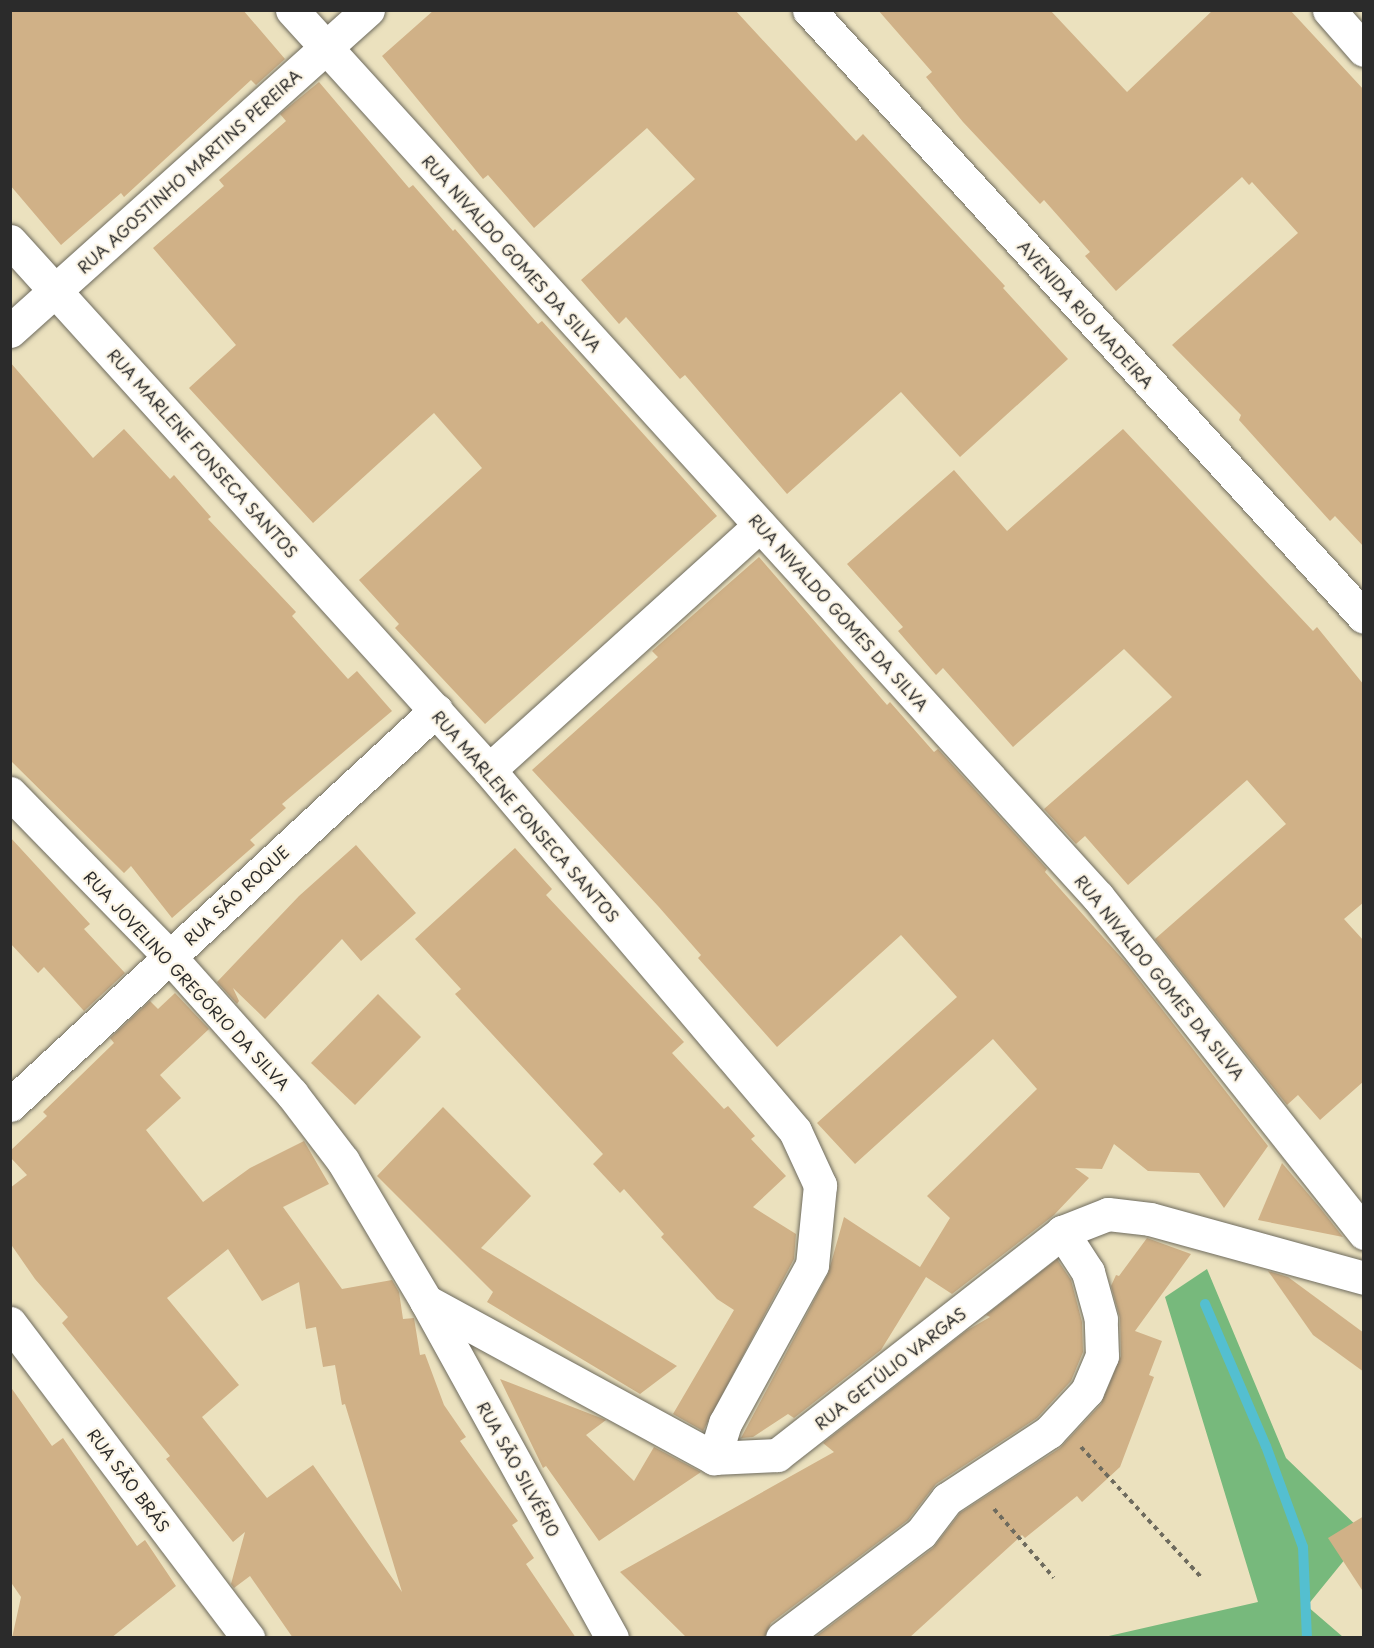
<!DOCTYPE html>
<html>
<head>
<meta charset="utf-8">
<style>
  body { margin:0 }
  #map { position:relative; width:1374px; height:1648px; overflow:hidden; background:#ebe1be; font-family:"Playpen Sans",sans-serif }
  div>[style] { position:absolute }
  .forest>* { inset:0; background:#77b97c }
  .stream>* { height:10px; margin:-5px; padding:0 5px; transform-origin:5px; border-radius:5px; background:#54bfd0 }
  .building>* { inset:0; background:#d0b187 }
  .path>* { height:4px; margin-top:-2px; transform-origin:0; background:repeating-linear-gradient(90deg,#6e6b5e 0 4.5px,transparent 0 9px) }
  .roads { filter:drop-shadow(0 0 2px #6e6b5e) drop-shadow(0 0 2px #6e6b5e) }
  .minor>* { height:33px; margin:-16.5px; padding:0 16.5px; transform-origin:16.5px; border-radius:16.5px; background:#fff }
  .major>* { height:33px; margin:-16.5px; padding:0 16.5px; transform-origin:16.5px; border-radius:16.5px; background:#fff }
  span { translate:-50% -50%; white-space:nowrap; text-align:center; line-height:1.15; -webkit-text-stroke:4.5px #fcf5e5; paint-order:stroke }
  .street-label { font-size:16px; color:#2b2b2b }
  .frame { position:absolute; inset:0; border:12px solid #2b2b2b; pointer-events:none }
</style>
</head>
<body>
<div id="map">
  <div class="forest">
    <i style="clip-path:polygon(1207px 1269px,1286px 1458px,1363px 1532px,1363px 1537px,1307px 1606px,1343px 1637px,1100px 1638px,1258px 1602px,1165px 1297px)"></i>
  </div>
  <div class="stream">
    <i style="left:1205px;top:1304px;width:155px;rotate:66.8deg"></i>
    <i style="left:1266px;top:1446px;width:108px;rotate:69.9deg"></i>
    <i style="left:1303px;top:1547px;width:91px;rotate:87.5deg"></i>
  </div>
  <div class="building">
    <i style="clip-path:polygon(10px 10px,243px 10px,285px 59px,256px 85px,251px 80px,124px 197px,121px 193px,61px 245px,10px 185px)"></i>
    <i style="clip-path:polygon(434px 10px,735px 10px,856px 141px,863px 134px,1005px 286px,1003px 288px,1068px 359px,960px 457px,901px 392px,787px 494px,685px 375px,680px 379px,626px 317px,619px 324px,581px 280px,695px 179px,647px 128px,534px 228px,488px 175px,483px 179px,382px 56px)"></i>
    <i style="clip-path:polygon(878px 10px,1050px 10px,1127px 92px,1213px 10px,1290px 10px,1364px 90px,1364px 547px,1335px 516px,1330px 521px,1239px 420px,1241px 415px,1172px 345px,1298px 233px,1252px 182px,1249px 185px,1242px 177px,1116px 291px,1085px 256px,1090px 252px,1044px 200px,1040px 204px,963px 122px,926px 77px,932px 72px)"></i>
    <i style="clip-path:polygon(319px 82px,409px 188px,413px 185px,453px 231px,455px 229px,538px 324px,542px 321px,717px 516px,485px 724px,395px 628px,399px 624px,359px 580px,482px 468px,476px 461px,434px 413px,313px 523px,189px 388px,236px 345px,153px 248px,224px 186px,219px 180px,286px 121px,280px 114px)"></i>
    <i style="clip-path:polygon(10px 362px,93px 458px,124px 429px,170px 479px,174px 475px,211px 517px,208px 519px,296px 612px,292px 616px,348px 679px,357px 671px,392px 711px,282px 804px,286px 808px,250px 840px,255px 845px,172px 918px,131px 866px,124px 873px,10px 760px)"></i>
    <i style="clip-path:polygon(1123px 429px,1313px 631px,1317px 627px,1364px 685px,1364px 902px,1344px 919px,1364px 941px,1364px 1081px,1320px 1120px,1298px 1095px,1287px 1105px,1155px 939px,1286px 824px,1247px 780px,1128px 885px,1085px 836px,1076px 844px,1044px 809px,1172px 697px,1124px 649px,1013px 747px,943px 668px,936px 675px,898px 631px,903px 627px,847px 564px,954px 470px,1007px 531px)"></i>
    <i style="clip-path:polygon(759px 557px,887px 705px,890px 702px,934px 752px,938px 749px,1047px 869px,1045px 872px,1127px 964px,1268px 1146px,1224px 1208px,1199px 1173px,1148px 1171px,1114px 1144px,1102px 1169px,1075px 1168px,1089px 1178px,1054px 1215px,952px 1294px,926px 1277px,881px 1350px,794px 1418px,788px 1414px,753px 1437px,741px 1438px,828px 1274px,844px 1217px,920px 1267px,950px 1218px,927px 1196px,1037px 1089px,993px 1039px,855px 1164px,817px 1123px,957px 997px,901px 935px,777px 1047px,698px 958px,701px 955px,658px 906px,532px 770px,658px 657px,652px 651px)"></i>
    <i style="clip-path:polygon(10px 837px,90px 924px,84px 929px,125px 973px,84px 1011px,44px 967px,38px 973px,10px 943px)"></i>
    <i style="clip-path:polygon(356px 845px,416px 913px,361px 961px,342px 939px,265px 1019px,233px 988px,239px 1001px,237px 1004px,217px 982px,299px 896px)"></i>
    <i style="clip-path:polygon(515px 848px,552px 889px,546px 895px,684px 1042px,672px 1053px,724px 1109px,728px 1106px,755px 1136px,751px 1139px,786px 1176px,753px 1207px,796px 1234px,794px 1259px,703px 1431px,673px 1414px,734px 1310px,717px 1299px,661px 1237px,664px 1234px,624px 1189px,620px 1193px,593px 1164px,603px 1154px,455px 994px,461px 989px,415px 939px)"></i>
    <i style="clip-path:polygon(evenodd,175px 993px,209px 1029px,160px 1075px,181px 1098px,146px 1130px,203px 1202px,250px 1168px,304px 1141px,329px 1184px,283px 1207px,342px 1289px,392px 1280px,399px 1292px,403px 1319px,414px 1318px,420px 1355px,425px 1354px,444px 1405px,466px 1437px,460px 1441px,518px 1521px,512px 1525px,534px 1558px,526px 1564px,576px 1638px,293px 1638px,250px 1576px,234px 1588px,231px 1584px,245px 1532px,233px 1542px,166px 1459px,170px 1456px,62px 1323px,68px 1317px,35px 1279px,10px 1243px,10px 1188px,27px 1175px,10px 1157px,10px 1151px,47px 1116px,43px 1112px,114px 1043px,110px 1038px,150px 1001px,158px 1009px,175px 993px,228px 1249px,262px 1301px,299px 1282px,306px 1329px,316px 1327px,323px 1367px,335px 1365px,342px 1405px,345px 1404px,402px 1592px,313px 1465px,267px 1498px,202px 1417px,239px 1385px,167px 1298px,228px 1249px)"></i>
    <i style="clip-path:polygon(378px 994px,421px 1037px,355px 1105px,311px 1063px)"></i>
    <i style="clip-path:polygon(443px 1107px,531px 1196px,481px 1248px,677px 1366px,640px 1394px,487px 1302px,493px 1292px,377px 1176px)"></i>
    <i style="clip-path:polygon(1282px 1163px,1321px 1209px,1343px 1237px,1258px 1220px)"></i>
    <i style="clip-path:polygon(1147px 1238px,1191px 1254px,1135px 1331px,1162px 1341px,1149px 1375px,1154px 1377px,1120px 1467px,1082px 1502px,1077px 1496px,1025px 1538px,1022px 1535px,909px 1638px,814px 1638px,933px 1548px,960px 1513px,1060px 1448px,1101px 1404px,1121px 1356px,1120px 1318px,1111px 1286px,1116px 1275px,1119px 1276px)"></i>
    <i style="clip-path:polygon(1057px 1259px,1071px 1280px,1082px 1322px,1083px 1352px,1071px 1381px,1037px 1418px,936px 1484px,908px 1520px,771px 1623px,764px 1638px,687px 1638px,620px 1572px,834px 1452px,823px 1443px,966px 1331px,990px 1317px,986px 1315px)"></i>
    <i style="clip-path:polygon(1268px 1271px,1288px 1277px,1364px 1333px,1364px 1372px,1313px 1335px)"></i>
    <i style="clip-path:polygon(500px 1379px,606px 1420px,586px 1435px,634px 1481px,654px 1447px,701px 1472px,599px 1541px,546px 1466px,543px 1468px)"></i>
    <i style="clip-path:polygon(10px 1386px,52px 1446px,63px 1438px,137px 1546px,145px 1540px,176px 1586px,111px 1638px,12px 1638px,21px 1597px,10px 1581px)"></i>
    <i style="clip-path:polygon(1364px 1516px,1364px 1593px,1328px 1538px)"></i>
  </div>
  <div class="path">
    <i style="left:1081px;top:1447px;width:176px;rotate:47.3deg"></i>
    <i style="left:994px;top:1509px;width:91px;rotate:49deg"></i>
  </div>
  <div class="roads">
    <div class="minor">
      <i style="left:292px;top:10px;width:1199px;rotate:47.74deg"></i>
      <i style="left:1098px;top:897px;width:429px;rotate:51.6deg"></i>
      <i style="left:1329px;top:10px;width:53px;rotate:48.8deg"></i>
      <i style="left:10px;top:241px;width:714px;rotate:47.84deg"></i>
      <i style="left:489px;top:770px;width:473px;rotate:49.7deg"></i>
      <i style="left:795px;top:1131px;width:60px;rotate:65.2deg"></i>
      <i style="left:820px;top:1185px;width:80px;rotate:95.7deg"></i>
      <i style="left:812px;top:1265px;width:180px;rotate:118.8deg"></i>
      <i style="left:725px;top:1423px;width:37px;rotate:107deg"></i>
      <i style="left:10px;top:331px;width:481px;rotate:-41.9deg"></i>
      <i style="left:489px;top:770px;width:365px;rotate:-42.1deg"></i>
      <i style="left:10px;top:793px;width:229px;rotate:45.7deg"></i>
      <i style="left:170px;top:957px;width:183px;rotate:48.3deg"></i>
      <i style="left:292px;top:1094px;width:84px;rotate:52.7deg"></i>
      <i style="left:343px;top:1161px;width:163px;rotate:59.3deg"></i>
      <i style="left:426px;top:1301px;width:385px;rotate:61.1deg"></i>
      <i style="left:10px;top:1105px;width:581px;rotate:-42.84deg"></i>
      <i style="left:426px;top:1301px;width:328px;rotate:28.6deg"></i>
      <i style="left:714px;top:1458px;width:63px;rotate:-2.7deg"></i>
      <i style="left:777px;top:1455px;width:362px;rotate:-38deg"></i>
      <i style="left:1062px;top:1232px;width:49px;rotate:-21.4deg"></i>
      <i style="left:1108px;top:1214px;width:42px;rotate:6.8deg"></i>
      <i style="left:1150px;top:1219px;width:222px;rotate:15.4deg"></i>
      <i style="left:10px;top:1323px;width:395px;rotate:52.9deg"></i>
      <i style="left:782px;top:1638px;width:174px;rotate:-37.1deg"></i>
      <i style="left:921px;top:1533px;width:43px;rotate:-52.6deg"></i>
      <i style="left:947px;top:1499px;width:122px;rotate:-33.3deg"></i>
      <i style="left:1049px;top:1432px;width:56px;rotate:-47.2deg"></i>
      <i style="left:1087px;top:1391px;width:38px;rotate:-67deg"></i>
      <i style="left:1102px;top:1356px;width:37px;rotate:-92deg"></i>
      <i style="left:1101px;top:1319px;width:49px;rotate:-105.5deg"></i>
      <i style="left:1088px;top:1272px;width:48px;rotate:-123deg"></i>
    </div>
    <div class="major">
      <i style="left:809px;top:10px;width:822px;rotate:47.56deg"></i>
    </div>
  </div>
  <div class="street-label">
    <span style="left:189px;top:171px;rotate:-42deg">RUA AGOSTINHO MARTINS PEREIRA</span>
    <span style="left:512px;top:253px;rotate:48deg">RUA NIVALDO GOMES DA SILVA</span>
    <span style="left:1086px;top:314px;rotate:48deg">AVENIDA RIO MADEIRA</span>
    <span style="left:203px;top:453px;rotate:48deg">RUA MARLENE FONSECA SANTOS</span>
    <span style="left:839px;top:612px;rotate:48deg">RUA NIVALDO GOMES DA SILVA</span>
    <span style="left:526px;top:816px;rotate:49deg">RUA MARLENE FONSECA SANTOS</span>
    <span style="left:236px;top:895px;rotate:-43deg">RUA SÃO ROQUE</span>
    <span style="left:1160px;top:977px;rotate:51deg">RUA NIVALDO GOMES DA SILVA</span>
    <span style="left:187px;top:980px;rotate:47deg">RUA JOVELINO GREGÓRIO DA SILVA</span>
    <span style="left:890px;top:1368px;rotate:-38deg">RUA GETÚLIO VARGAS</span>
    <span style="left:519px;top:1469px;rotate:61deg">RUA SÃO SILVÉRIO</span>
    <span style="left:129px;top:1480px;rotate:53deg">RUA SÃO BRÁS</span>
  </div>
  <div class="frame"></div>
</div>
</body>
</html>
